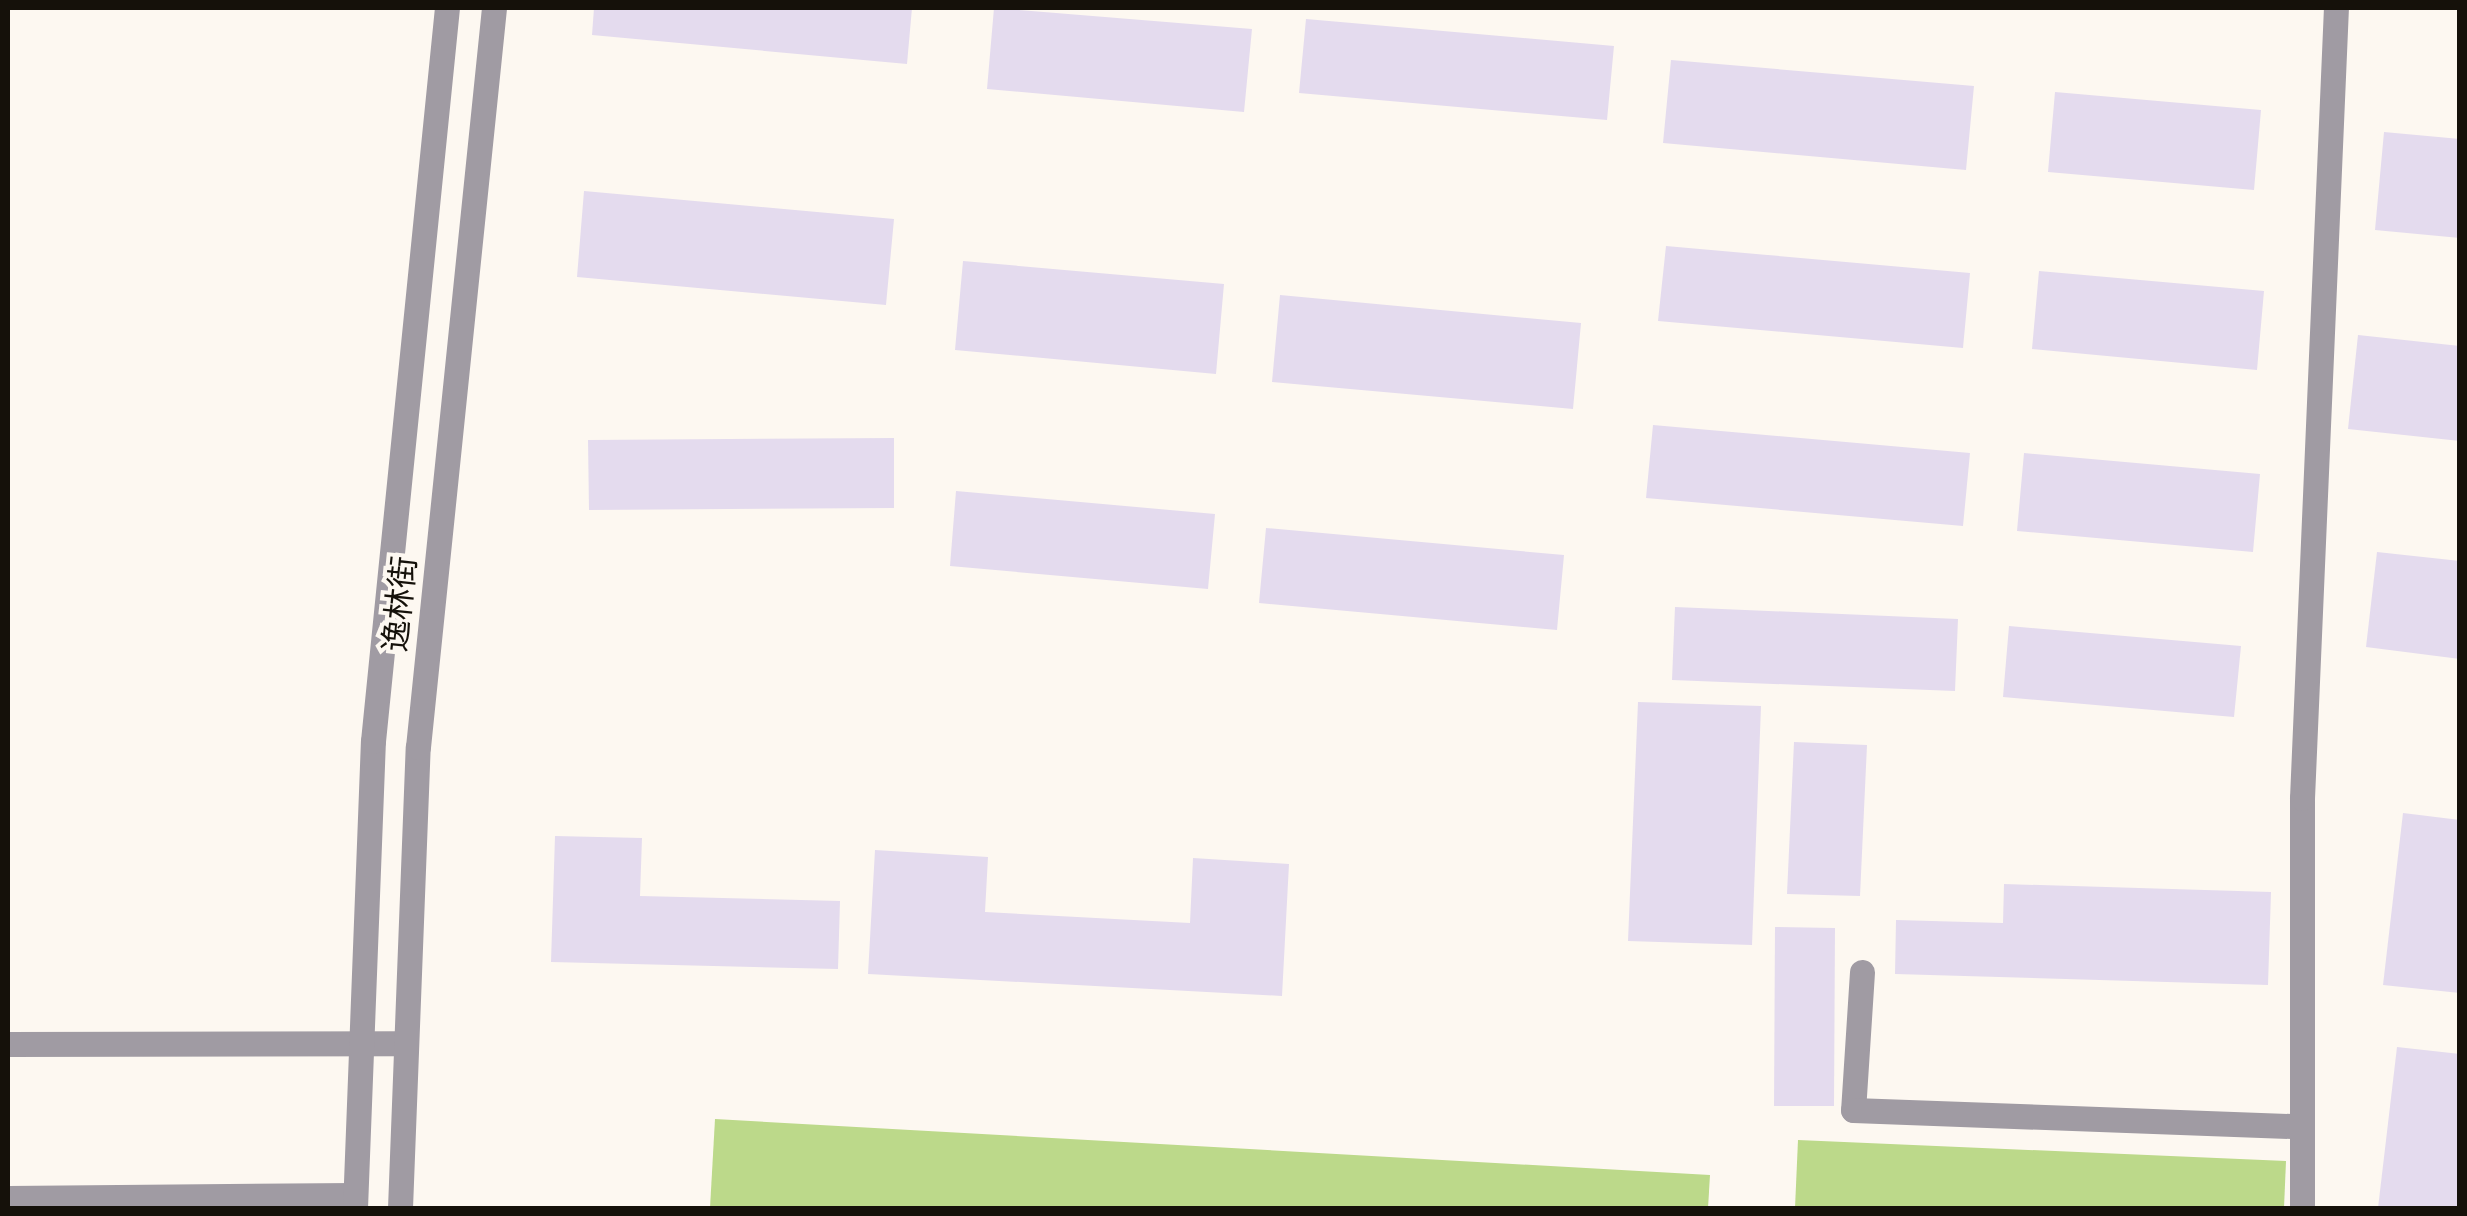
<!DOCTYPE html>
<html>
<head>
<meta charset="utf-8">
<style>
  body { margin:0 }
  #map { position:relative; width:2467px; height:1216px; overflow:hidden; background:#fdf8f1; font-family:"Public Sans","Noto Sans SC",sans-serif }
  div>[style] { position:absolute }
  .green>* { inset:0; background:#bcd98a }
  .building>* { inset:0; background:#e4dbee }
  .minor>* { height:25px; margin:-12.5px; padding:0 12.5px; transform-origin:12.5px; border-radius:12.5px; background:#a09ba3 }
  .tertiary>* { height:25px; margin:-12.5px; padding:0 12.5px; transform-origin:12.5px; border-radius:12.5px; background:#a09ba3 }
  span { translate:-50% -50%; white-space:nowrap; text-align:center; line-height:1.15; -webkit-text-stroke:8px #fdf8f1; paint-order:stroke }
  .street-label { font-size:32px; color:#15110a }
  .frame { position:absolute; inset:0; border:10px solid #15110a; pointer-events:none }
</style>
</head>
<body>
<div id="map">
  <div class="green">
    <i style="clip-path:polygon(715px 1119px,1710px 1175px,1708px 1208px,710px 1208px)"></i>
    <i style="clip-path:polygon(1798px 1140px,2286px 1161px,2284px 1208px,1795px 1208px)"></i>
  </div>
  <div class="building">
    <i style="clip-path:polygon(594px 8px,912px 8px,907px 64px,592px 35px)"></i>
    <i style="clip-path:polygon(994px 8px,1252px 29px,1244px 112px,987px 89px)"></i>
    <i style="clip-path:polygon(1306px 19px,1614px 46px,1607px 120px,1299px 93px)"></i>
    <i style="clip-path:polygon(1671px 60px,1974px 86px,1966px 170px,1663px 143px)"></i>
    <i style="clip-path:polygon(2055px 92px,2261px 110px,2254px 190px,2048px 172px)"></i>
    <i style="clip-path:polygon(2384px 132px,2460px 139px,2460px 238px,2375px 230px)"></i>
    <i style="clip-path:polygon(584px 191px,894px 219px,886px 305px,577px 277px)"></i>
    <i style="clip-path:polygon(1666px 246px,1970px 273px,1963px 348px,1658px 321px)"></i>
    <i style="clip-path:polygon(963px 261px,1224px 284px,1216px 374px,955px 350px)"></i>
    <i style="clip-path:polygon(2039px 271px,2264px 291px,2257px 370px,2032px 349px)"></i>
    <i style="clip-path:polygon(1280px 295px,1581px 323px,1573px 409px,1272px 382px)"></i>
    <i style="clip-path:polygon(2358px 335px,2460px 346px,2460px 441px,2348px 429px)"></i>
    <i style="clip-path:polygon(1653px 425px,1970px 453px,1963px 526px,1646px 498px)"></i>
    <i style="clip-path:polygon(894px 438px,894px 508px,589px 510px,588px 440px)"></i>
    <i style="clip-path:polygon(2024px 453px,2260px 474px,2253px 552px,2017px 531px)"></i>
    <i style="clip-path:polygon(956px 491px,1215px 514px,1208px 589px,950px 566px)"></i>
    <i style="clip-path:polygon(1266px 528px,1564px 555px,1557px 630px,1259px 603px)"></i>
    <i style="clip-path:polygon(2377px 552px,2460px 561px,2460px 659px,2366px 647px)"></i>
    <i style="clip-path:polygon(1675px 607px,1958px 619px,1955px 691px,1672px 680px)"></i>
    <i style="clip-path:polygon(2009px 626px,2241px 646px,2234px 717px,2003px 697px)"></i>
    <i style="clip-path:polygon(1638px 702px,1761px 706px,1752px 945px,1628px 941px)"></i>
    <i style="clip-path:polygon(1794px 742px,1867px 745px,1860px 896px,1787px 894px)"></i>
    <i style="clip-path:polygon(2403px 813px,2460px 820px,2460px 993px,2383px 985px)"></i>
    <i style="clip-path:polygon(555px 836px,642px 838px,640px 896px,840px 901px,838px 969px,551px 962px)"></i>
    <i style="clip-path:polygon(875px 850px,988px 857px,985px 912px,1190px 923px,1193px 858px,1289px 864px,1282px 996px,868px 974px)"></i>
    <i style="clip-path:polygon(2004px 884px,2271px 892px,2268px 985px,1895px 974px,1896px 920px,2003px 923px)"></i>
    <i style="clip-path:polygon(1775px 927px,1835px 928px,1834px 1106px,1774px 1106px)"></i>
    <i style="clip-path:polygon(2397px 1047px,2460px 1054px,2460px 1208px,2378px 1208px)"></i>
  </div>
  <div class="minor">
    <i style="left:1862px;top:972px;width:138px;rotate:93.7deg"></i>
    <i style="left:1853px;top:1110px;width:446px;rotate:2.1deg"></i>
    <i style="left:8px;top:1044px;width:395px;rotate:-0.1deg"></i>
    <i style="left:8px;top:1198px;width:347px;rotate:-0.5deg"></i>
    <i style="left:2302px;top:1208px;width:410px;rotate:-90deg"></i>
    <i style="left:2302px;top:798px;width:791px;rotate:-87.54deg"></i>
  </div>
  <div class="tertiary">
    <i style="left:355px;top:1208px;width:467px;rotate:-87.8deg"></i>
    <i style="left:373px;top:741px;width:737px;rotate:-84.24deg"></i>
    <i style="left:400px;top:1208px;width:461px;rotate:-87.8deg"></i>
    <i style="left:418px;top:747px;width:743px;rotate:-84.13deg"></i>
  </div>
  <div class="street-label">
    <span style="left:400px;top:604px;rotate:-84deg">逸林街</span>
  </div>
  <div class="frame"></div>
</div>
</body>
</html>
